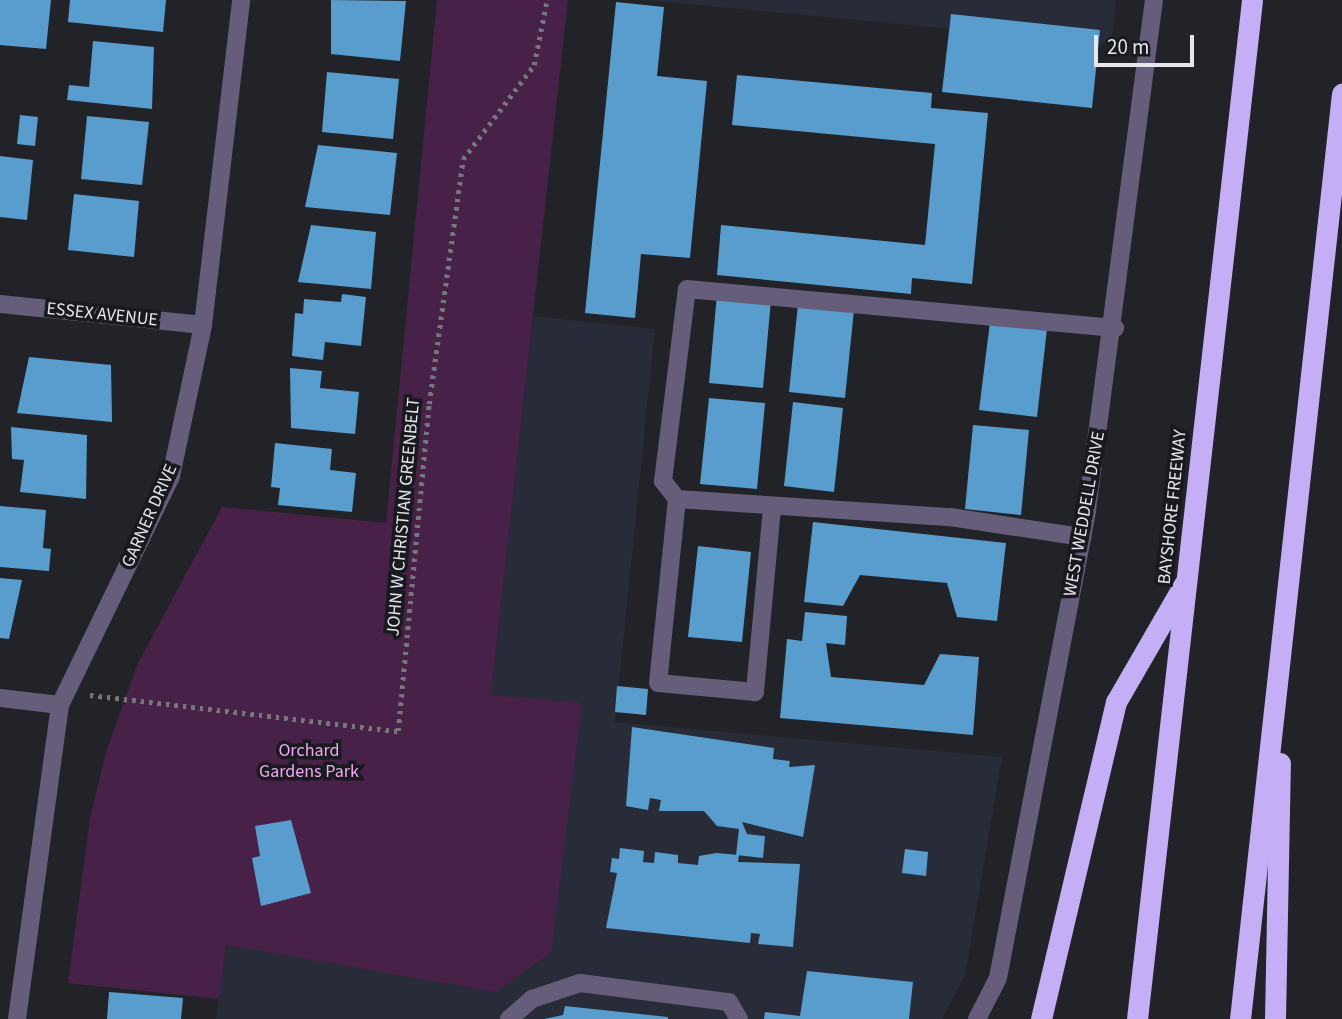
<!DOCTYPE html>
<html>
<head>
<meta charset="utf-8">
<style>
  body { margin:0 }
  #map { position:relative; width:1342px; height:1019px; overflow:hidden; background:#212329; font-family:"Source Sans 3",sans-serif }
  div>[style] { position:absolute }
  .built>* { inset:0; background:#282c38 }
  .green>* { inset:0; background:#482148 }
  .building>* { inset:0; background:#589dce }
  .path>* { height:4.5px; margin-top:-2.25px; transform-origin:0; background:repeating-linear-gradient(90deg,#76777d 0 3.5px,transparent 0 8.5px) }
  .minor>* { height:18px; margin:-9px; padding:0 9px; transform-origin:9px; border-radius:9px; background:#665d7a }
  .highway>* { height:21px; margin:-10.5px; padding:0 10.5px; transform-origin:10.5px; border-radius:10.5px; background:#c4aef5 }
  span { translate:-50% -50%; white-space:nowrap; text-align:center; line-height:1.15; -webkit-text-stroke:7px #181a20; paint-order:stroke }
  .street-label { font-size:18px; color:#e6e7ec }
  .park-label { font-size:18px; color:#f2a6f1 }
  .scale { position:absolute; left:1094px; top:35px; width:100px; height:32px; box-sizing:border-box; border:4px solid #e6e7ec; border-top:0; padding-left:9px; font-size:21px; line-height:24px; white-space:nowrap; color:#e6e7ec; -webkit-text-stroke:5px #181a20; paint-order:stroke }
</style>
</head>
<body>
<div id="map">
  <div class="built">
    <i style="clip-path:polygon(646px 0,1116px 0,1111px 44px)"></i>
    <i style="clip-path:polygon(533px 316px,655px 329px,615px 722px,1002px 757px,965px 976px,942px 1019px,216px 1019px,226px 944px,496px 992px,491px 695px)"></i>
  </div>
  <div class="green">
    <i style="clip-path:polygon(437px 0,568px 0,491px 695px,582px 703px,551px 952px,496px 992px,226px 945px,219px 999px,68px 983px,90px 818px,106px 752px,138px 663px,222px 507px,386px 523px)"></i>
  </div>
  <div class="building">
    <i style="clip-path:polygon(0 0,51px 0,46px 49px,0 45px)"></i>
    <i style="clip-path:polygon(70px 0,166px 0,163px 32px,68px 22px)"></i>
    <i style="clip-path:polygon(331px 0,406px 1px,400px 61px,331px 54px)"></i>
    <i style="clip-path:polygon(616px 2px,664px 7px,657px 76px,707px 81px,690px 258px,641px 254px,635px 318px,585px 313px)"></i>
    <i style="clip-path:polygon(951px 14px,1100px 30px,1092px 108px,942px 92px)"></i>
    <i style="clip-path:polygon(93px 41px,154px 47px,152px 109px,67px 100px,69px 85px,89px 87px)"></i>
    <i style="clip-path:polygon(327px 72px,399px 79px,393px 139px,322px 132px)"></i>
    <i style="clip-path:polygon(737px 75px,932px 93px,931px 108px,988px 113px,972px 284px,912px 278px,911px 294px,717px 275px,721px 225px,925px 245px,935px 144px,732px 125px)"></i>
    <i style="clip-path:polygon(20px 115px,38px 117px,35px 146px,17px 144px)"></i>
    <i style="clip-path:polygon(87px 116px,149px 122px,142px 185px,81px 179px)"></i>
    <i style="clip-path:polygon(318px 145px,397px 153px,390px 215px,305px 207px)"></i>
    <i style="clip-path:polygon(0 156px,33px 160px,27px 220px,0 217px)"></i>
    <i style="clip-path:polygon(74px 194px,139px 201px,134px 257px,68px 250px)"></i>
    <i style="clip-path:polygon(311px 225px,376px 232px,371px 289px,298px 282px)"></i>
    <i style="clip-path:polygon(342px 294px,366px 297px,361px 346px,325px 342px,323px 360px,292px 356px,295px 313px,303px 314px,304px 299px,341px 302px)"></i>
    <i style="clip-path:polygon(717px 294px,771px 300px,763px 388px,709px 383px)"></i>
    <i style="clip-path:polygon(798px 304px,854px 310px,845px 398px,789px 392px)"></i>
    <i style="clip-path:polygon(990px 322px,1047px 329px,1037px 417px,979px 410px)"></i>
    <i style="clip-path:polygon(29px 357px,111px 365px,112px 422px,17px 413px)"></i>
    <i style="clip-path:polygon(290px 368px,322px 371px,320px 388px,359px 392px,355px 434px,291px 428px)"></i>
    <i style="clip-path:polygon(709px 398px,765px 403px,757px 489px,700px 484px)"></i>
    <i style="clip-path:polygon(793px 402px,843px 408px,834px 492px,784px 486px)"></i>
    <i style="clip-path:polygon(973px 425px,1029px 430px,1021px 515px,965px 509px)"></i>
    <i style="clip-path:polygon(11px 427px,87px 435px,86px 499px,20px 492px,24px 460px,12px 459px)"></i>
    <i style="clip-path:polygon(275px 443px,332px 449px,330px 470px,356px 473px,352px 512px,278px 505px,280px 488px,271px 487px)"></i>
    <i style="clip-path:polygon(0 506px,46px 510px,43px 548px,51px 549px,49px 571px,0 567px)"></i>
    <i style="clip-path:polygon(813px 522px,1006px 543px,997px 621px,957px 617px,947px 583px,860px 575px,843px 606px,804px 602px)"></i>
    <i style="clip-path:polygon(698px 546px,751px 552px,742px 642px,688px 637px)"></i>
    <i style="clip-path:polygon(0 578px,22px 580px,9px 639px,0 638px)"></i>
    <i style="clip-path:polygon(805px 612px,847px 616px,845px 645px,826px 643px,831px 677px,924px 685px,940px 654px,979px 657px,973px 735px,780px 718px,787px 639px,802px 641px)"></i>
    <i style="clip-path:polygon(617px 686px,648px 689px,646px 715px,615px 712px)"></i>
    <i style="clip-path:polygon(632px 727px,774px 748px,773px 759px,790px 761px,789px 767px,815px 765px,803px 837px,742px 822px,747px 834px,765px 836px,763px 858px,736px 855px,739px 829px,717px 826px,704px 811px,659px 811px,661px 800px,650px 798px,648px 810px,626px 806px)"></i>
    <i style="clip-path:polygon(291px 820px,311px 893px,261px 906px,252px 858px,260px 856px,255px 826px)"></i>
    <i style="clip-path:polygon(620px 848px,644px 851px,643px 862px,654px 863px,655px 852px,678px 855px,678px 863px,698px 865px,699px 856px,716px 853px,739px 855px,738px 862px,800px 864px,793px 947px,758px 944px,760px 934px,751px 933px,750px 943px,606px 928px,617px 873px,610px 872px,612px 858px,619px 859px)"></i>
    <i style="clip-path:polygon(905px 849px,928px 852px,926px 876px,902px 873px)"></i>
    <i style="clip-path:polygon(807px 971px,913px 982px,909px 1019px,764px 1019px,765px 1012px,800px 1016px)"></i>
    <i style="clip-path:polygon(109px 992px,183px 998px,181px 1019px,107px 1019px)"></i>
    <i style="clip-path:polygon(565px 1006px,668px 1017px,668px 1019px,544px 1019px,563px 1015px)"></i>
  </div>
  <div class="path">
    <i style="left:90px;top:695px;width:310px;rotate:6.7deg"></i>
    <i style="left:398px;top:731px;width:328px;rotate:-84.6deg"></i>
    <i style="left:429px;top:404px;width:247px;rotate:-82.1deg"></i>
    <i style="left:463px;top:159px;width:118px;rotate:-52.9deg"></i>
    <i style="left:534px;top:65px;width:66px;rotate:-78.7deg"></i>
  </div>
  <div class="minor">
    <i style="left:0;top:304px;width:204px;rotate:5.9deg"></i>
    <i style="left:677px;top:499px;width:23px;rotate:-128deg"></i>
    <i style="left:663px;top:481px;width:193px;rotate:-82.9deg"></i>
    <i style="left:687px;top:289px;width:430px;rotate:5.2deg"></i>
    <i style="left:772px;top:508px;width:185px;rotate:95.3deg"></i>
    <i style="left:755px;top:692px;width:97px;rotate:-174.7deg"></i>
    <i style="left:658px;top:683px;width:185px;rotate:-84.1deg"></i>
    <i style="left:677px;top:499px;width:274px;rotate:3.8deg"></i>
    <i style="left:950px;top:517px;width:134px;rotate:8.6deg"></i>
    <i style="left:0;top:698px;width:60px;rotate:6.7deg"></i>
    <i style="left:17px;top:1019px;width:317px;rotate:-82.2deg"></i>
    <i style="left:60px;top:705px;width:254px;rotate:-64.1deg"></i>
    <i style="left:171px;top:476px;width:154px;rotate:-78deg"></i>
    <i style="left:203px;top:325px;width:327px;rotate:-83.3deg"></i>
    <i style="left:509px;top:1019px;width:30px;rotate:-41deg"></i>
    <i style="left:532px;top:999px;width:51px;rotate:-18.4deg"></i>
    <i style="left:580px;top:983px;width:150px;rotate:7.3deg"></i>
    <i style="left:729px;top:1002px;width:20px;rotate:60deg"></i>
    <i style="left:977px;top:1019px;width:46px;rotate:-62.9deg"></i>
    <i style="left:998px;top:978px;width:476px;rotate:-79.2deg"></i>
    <i style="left:1087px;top:510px;width:514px;rotate:-82.52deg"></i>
  </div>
  <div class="highway">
    <i style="left:1041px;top:1019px;width:326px;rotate:-76.7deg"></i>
    <i style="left:1116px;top:702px;width:136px;rotate:-60deg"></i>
    <i style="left:1137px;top:1019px;width:1025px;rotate:-83.56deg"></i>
    <i style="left:1240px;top:1019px;width:931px;rotate:-83.71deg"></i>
    <i style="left:1275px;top:1019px;width:256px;rotate:-88.9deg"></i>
  </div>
  <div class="street-label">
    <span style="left:102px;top:315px;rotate:6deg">ESSEX AVENUE</span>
    <span style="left:1173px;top:507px;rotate:-84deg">BAYSHORE FREEWAY</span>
    <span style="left:1085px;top:514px;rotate:-80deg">WEST WEDDELL DRIVE</span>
    <span style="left:150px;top:516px;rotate:-66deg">GARNER DRIVE</span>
    <span style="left:404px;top:517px;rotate:-85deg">JOHN W CHRISTIAN GREENBELT</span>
  </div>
  <div class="park-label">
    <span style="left:309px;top:762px">Orchard<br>Gardens Park</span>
  </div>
  <div class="scale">20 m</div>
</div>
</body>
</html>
